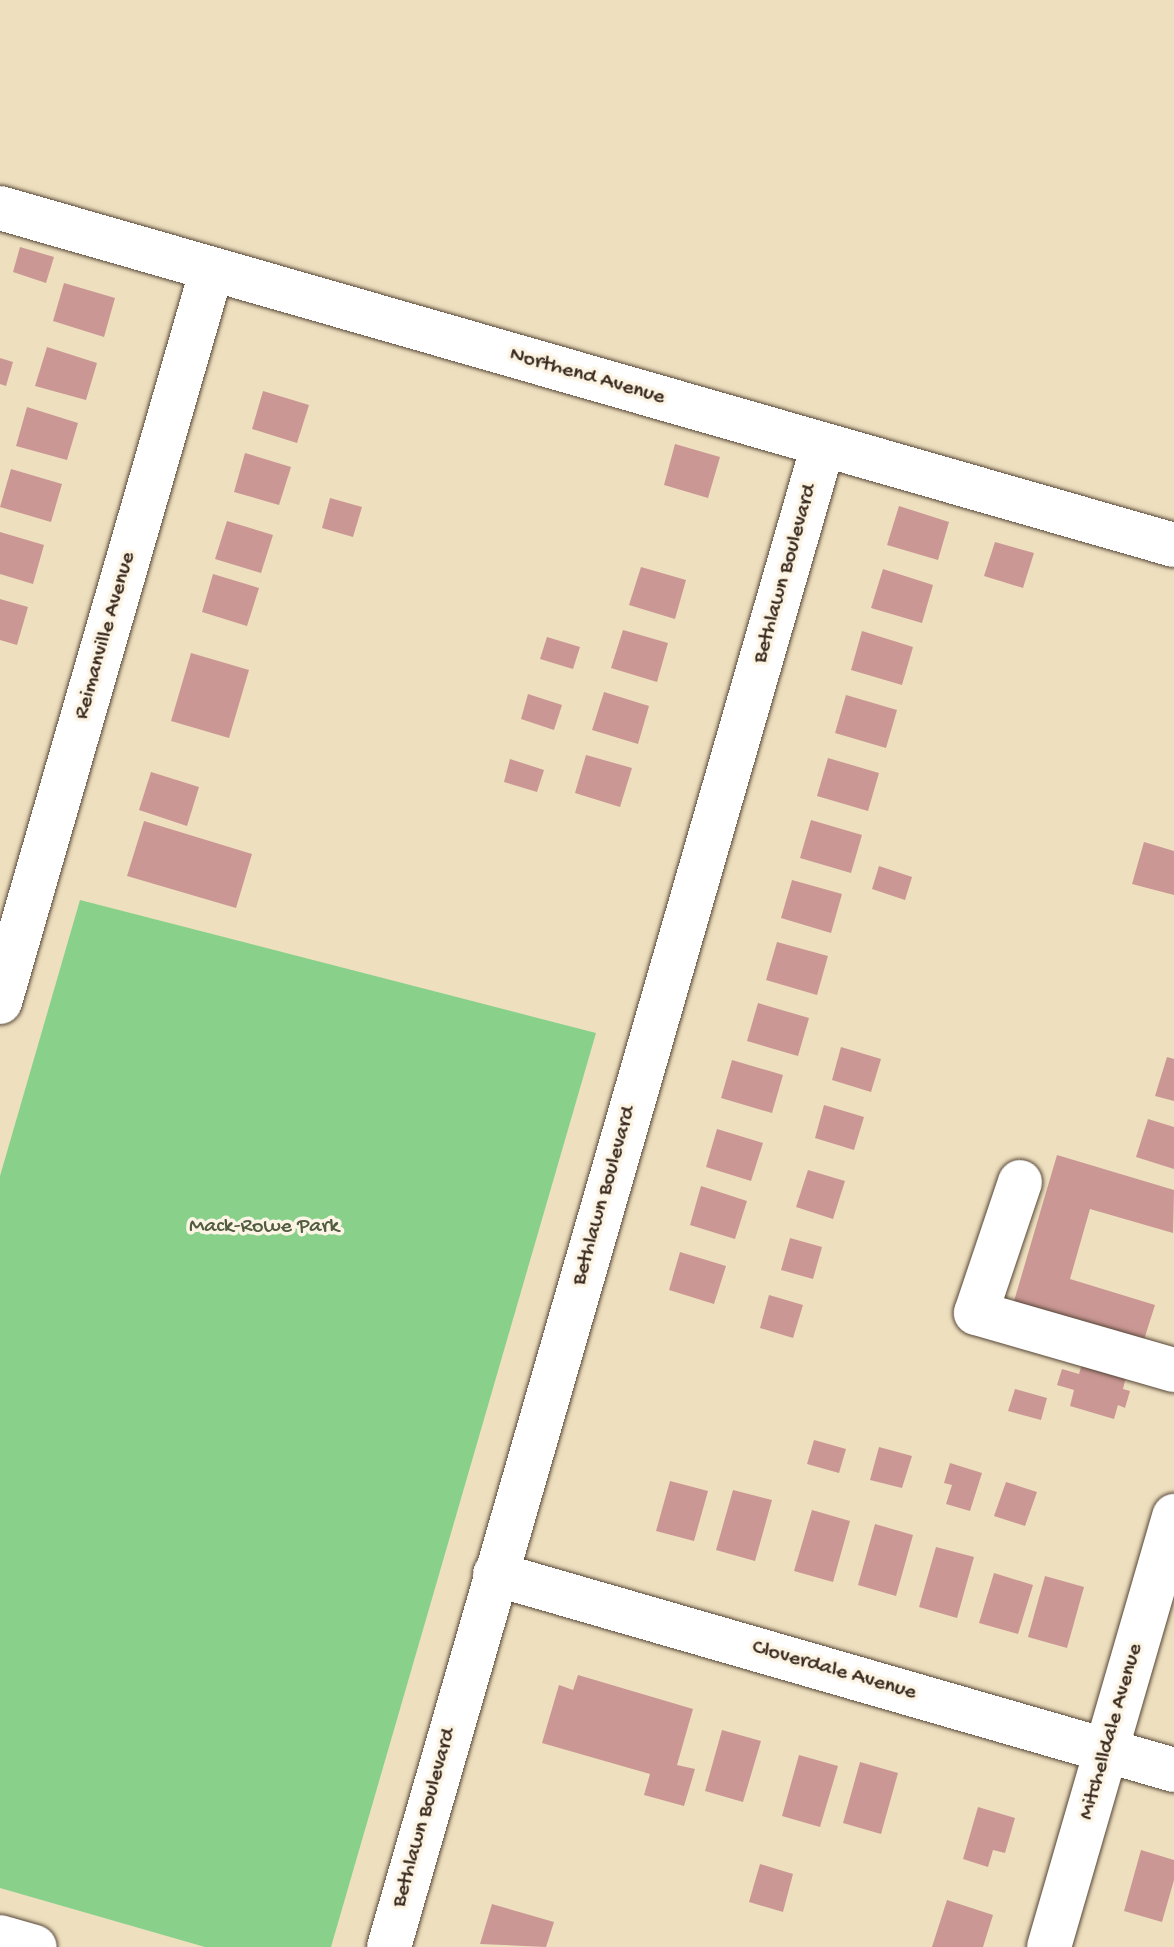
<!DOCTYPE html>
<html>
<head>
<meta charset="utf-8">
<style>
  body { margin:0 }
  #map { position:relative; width:1174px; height:1947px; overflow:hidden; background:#eee0bf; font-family:"Gochi Hand",sans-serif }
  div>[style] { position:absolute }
  .green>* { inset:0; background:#89d08b }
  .building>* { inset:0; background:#ca9794 }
  .roads { filter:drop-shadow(0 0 2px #564536) drop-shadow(0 0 2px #564536) }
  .minor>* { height:44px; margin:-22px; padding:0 22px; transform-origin:22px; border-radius:22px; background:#fff }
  span { translate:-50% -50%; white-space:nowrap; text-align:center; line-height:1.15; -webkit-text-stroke:7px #fcf5e5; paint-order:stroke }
  .street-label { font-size:22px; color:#3b2a1e }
  .park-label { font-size:22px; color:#525c3f }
</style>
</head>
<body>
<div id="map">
  <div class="green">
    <i style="clip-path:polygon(80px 900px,596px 1033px,331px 1947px,205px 1947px,0 1888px,0 1176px)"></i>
  </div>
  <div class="building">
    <i style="clip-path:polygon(20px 247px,54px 257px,46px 283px,13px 272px)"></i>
    <i style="clip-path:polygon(64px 283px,115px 298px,104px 337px,53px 321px)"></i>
    <i style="clip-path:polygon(47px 347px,97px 363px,86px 400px,35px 386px)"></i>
    <i style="clip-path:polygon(0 358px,13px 362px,6px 386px,0 384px)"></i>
    <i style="clip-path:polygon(263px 391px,309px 405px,297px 443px,252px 429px)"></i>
    <i style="clip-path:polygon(27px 407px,78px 423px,67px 460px,16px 446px)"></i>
    <i style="clip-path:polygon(675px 444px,720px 457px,708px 498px,664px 485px)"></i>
    <i style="clip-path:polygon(245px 453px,291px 467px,279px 505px,234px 492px)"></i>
    <i style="clip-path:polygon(11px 469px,62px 484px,51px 522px,0 507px)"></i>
    <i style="clip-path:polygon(330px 498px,362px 507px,353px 537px,322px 528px)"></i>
    <i style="clip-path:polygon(899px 506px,949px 522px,938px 560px,887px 545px)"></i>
    <i style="clip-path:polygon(227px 521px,273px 535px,261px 573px,215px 559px)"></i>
    <i style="clip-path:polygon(0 532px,44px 545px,33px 584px,0 574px)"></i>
    <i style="clip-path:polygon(995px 542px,1034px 553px,1023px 588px,984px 576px)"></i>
    <i style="clip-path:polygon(641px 567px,686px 580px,675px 619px,629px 605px)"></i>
    <i style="clip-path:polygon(883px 569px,933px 585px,922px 623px,871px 608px)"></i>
    <i style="clip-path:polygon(213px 574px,259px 588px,247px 626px,202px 612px)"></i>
    <i style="clip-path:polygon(0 599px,28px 607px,17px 645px,0 640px)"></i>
    <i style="clip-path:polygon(623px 630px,668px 643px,657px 682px,611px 668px)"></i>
    <i style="clip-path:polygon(862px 631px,913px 647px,902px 685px,851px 670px)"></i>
    <i style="clip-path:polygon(547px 637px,580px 647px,573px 669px,540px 659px)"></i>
    <i style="clip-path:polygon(191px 653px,249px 670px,229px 738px,171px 721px)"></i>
    <i style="clip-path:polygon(604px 692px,649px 706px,638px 744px,592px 730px)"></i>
    <i style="clip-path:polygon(528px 694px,562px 705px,554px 730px,521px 719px)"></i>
    <i style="clip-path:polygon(846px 695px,897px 710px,886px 748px,835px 733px)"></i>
    <i style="clip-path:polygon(586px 755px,632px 768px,620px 807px,575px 793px)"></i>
    <i style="clip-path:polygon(828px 758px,879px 773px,868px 811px,817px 796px)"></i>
    <i style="clip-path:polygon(510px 759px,544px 770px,537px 792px,504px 782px)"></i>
    <i style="clip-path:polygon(151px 772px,199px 787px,187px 826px,139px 810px)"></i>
    <i style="clip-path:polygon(811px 820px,862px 835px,851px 873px,800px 858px)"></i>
    <i style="clip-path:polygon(144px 821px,252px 854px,236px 908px,127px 876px)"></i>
    <i style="clip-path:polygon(1144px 842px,1174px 851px,1174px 895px,1132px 884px)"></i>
    <i style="clip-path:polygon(879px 866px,912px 877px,905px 900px,872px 889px)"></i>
    <i style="clip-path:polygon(792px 880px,842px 894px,831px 933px,781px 918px)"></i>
    <i style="clip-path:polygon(777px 942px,828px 956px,817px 995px,766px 980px)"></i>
    <i style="clip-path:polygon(758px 1003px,809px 1018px,798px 1056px,747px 1041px)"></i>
    <i style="clip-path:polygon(841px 1047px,881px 1059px,871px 1092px,832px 1080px)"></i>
    <i style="clip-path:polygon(1167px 1057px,1174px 1059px,1174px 1101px,1155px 1096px)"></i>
    <i style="clip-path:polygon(732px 1060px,783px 1075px,772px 1113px,721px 1098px)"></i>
    <i style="clip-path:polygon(824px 1105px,864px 1117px,854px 1150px,815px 1138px)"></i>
    <i style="clip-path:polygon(1148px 1119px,1174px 1127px,1174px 1169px,1136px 1157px)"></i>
    <i style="clip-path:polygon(717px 1129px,763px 1143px,751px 1181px,706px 1167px)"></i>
    <i style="clip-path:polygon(1057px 1155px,1174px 1190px,1173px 1233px,1090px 1209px,1070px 1279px,1155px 1305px,1142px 1346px,1012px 1308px)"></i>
    <i style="clip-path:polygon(808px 1170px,845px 1181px,833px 1219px,796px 1207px)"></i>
    <i style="clip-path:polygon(701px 1186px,747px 1201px,735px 1239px,690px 1225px)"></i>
    <i style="clip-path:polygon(790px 1238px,822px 1247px,813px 1279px,781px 1270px)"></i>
    <i style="clip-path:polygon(680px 1252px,726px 1266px,714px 1304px,669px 1290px)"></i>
    <i style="clip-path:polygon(769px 1295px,803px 1305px,793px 1338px,760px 1328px)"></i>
    <i style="clip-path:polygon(1082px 1364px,1126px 1377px,1123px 1389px,1130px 1391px,1125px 1408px,1118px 1405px,1114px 1419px,1070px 1406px,1074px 1390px,1057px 1385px,1062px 1369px,1079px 1374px)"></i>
    <i style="clip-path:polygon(1015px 1389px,1047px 1398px,1041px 1420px,1008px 1411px)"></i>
    <i style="clip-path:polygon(814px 1440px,846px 1449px,839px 1473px,807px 1464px)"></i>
    <i style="clip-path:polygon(879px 1447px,912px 1456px,902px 1488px,870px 1480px)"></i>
    <i style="clip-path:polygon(950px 1463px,982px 1473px,970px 1511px,946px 1504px,952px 1485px,944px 1483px)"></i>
    <i style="clip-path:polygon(670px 1481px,708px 1491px,694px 1541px,656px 1531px)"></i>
    <i style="clip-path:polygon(1006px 1482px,1037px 1492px,1025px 1526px,994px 1516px)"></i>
    <i style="clip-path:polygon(733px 1490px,772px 1500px,755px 1561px,716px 1550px)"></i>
    <i style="clip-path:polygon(812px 1510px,850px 1521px,833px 1582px,794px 1571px)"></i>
    <i style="clip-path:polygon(875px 1524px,913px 1535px,896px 1596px,858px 1585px)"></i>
    <i style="clip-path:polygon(936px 1547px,974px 1557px,957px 1618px,919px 1607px)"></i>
    <i style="clip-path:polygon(994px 1573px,1033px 1585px,1018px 1634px,979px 1623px)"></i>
    <i style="clip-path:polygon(1045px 1576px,1084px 1587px,1067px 1648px,1028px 1637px)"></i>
    <i style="clip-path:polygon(578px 1675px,693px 1709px,677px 1765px,695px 1769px,684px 1806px,644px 1795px,650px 1774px,542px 1743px,559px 1685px,573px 1690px)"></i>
    <i style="clip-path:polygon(722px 1730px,761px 1741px,743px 1802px,705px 1791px)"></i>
    <i style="clip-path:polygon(799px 1755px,838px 1766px,820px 1827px,782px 1816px)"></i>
    <i style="clip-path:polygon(860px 1762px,898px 1773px,881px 1834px,843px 1823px)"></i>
    <i style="clip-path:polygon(978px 1807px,1015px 1818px,1005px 1853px,993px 1850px,988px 1867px,963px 1859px)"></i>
    <i style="clip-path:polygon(1141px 1850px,1174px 1860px,1174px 1880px,1162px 1922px,1124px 1911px)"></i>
    <i style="clip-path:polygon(760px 1864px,793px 1874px,783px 1912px,749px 1902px)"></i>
    <i style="clip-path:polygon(947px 1900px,993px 1915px,983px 1947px,932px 1947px)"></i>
    <i style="clip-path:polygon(492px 1904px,554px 1922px,546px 1947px,480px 1944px)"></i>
  </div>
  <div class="roads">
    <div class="minor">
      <i style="left:0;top:208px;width:1221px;rotate:16.02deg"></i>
      <i style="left:0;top:1002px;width:763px;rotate:-73.87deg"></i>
      <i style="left:1020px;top:1182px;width:138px;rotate:108.6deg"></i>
      <i style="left:976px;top:1313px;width:206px;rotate:16.1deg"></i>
      <i style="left:495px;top:1574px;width:707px;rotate:16.1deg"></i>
      <i style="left:0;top:1937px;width:36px;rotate:16deg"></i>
      <i style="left:389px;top:1947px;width:1563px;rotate:-73.88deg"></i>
      <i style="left:1049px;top:1947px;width:449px;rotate:-73.8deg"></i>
    </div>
  </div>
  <div class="street-label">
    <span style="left:587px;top:377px;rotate:16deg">Northend Avenue</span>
    <span style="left:786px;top:574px;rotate:-74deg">Bethlawn Boulevard</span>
    <span style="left:106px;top:636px;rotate:-74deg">Reimanville Avenue</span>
    <span style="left:605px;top:1196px;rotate:-74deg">Bethlawn Boulevard</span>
    <span style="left:834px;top:1671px;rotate:16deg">Cloverdale Avenue</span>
    <span style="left:1112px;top:1732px;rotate:-74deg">Mitchelldale Avenue</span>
    <span style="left:425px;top:1818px;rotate:-74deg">Bethlawn Boulevard</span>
  </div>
  <div class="park-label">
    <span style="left:264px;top:1228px">Mack-Rowe Park</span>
  </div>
</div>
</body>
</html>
